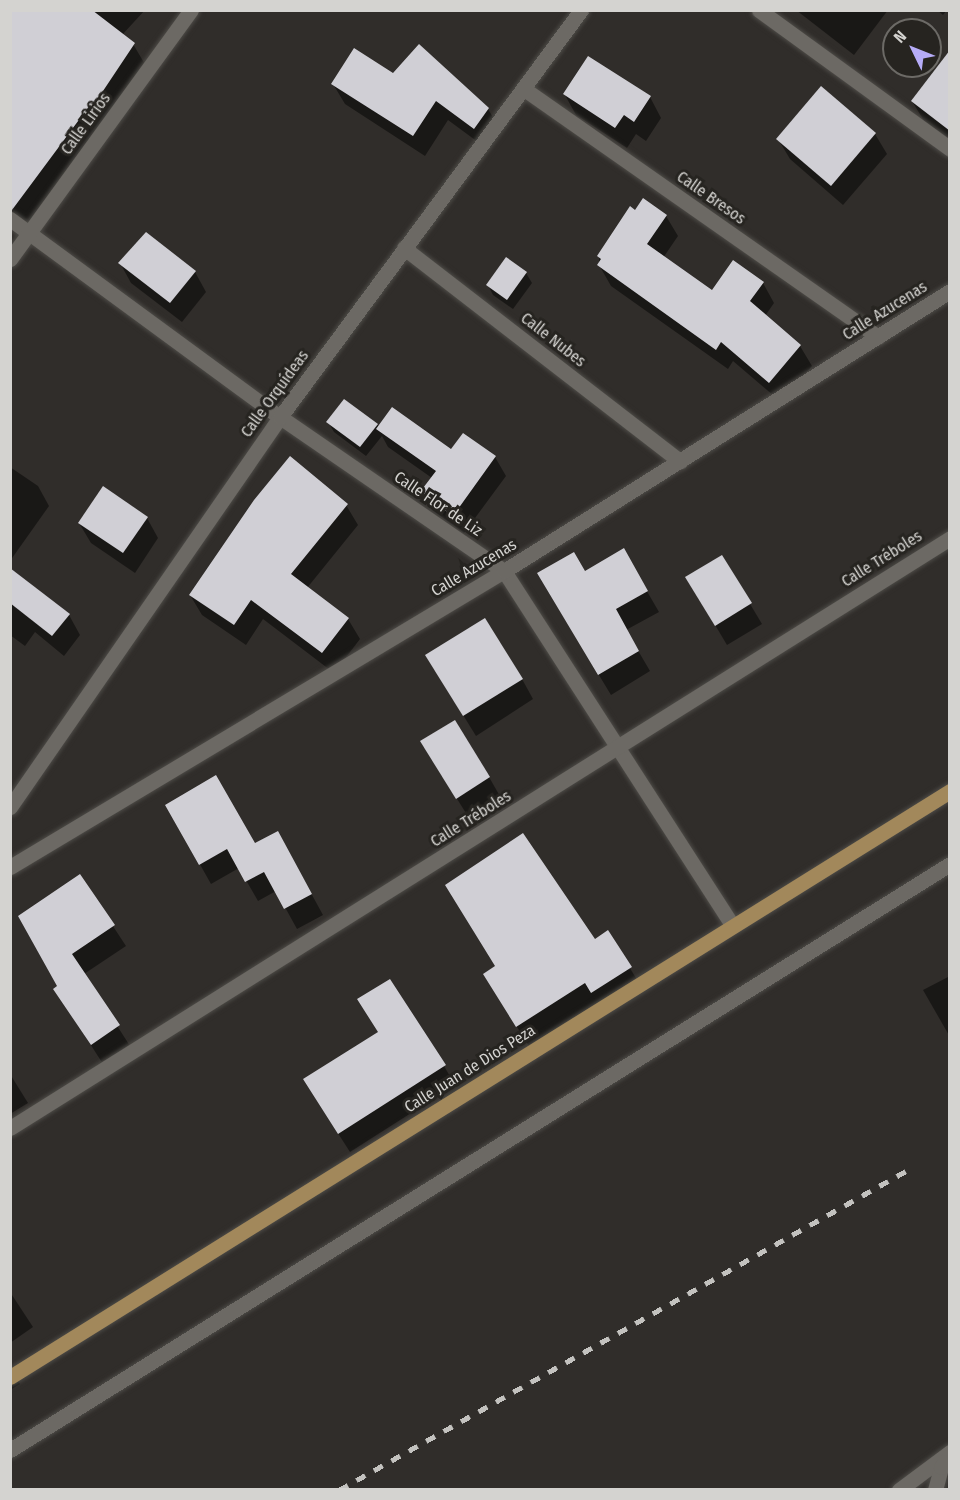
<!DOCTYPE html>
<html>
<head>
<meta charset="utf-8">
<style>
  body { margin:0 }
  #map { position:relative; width:960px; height:1500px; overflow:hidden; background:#302d2a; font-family:"Fira Sans Condensed",sans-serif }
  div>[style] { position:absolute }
  .shadow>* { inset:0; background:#0007 }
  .building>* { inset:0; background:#d0cfd5 }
  .roads { filter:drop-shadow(0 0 2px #4d4b47) drop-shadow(0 0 2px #4d4b47) }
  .service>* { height:15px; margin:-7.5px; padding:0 7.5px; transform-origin:7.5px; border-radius:7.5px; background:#6c6964 }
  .minor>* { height:15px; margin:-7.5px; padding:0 7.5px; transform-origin:7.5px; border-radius:7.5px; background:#6c6964 }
  .primary>* { height:15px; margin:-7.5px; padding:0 7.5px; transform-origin:7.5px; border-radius:7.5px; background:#a2885b }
  .rail>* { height:4.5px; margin-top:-2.25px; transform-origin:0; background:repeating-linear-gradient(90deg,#c3c2bf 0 10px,transparent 0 20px) }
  span { translate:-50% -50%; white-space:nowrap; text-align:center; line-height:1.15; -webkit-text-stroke:6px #262420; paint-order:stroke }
  .street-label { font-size:16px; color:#d4d3d0 }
  .frame { position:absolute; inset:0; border:12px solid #d4d3d0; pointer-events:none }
  .north { position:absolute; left:882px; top:18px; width:60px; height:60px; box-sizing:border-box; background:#262420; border:2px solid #6c6a66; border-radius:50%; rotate:313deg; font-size:16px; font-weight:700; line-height:24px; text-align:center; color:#d4d3d0 }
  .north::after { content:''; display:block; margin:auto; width:21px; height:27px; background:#b6acf8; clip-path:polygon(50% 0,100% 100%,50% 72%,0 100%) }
</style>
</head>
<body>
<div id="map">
  <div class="shadow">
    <i style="clip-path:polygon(10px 10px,145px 10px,122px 35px,133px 44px,146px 66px,29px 226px,10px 211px)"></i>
    <i style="clip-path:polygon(796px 10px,888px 10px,854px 55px)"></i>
    <i style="clip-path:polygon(937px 10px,947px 10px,943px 15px)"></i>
    <i style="clip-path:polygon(950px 73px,950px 139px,924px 121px,912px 101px)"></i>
    <i style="clip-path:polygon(394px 75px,488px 109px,500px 129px,486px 148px,448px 120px,425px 156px,345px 104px,333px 84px)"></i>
    <i style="clip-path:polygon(565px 95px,650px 97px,661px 118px,646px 141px,636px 134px,627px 148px,576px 115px)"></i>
    <i style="clip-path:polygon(875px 134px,887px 154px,843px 205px,790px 159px,778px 139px)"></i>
    <i style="clip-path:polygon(635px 212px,666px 216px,678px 236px,663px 258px,712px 292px,763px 283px,774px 303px,765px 316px,800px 346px,812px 366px,781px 402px,733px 361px,728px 369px,611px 286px,599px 265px,599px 256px)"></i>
    <i style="clip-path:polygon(120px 263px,195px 272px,206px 292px,182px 322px,131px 283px)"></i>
    <i style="clip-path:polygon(526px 273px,532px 283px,513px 309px,493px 295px,488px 285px)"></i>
    <i style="clip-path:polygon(328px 422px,377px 425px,452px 451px,463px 435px,495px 457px,506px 476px,464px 533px,432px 510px,422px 492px,432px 478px,388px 447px,382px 436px,366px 456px,334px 432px)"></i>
    <i style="clip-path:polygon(10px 467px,38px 486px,49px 506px,10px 561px)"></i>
    <i style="clip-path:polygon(346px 505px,358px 525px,307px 588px,348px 619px,360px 639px,334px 673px,263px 619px,246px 645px,202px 615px,190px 595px)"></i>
    <i style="clip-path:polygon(147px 518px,158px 538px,135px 573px,91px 543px,79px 523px)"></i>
    <i style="clip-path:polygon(623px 550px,659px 612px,626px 630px,650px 671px,611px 695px,550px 594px)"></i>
    <i style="clip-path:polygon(722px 557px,762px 624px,727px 645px,699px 598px)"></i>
    <i style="clip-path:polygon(10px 569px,69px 615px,80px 635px,64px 656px,35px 632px,25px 646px,10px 635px)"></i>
    <i style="clip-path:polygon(439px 676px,522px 679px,533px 699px,476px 736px)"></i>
    <i style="clip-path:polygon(434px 762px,489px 777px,501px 798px,469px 818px)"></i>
    <i style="clip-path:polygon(167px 806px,254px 845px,289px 853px,323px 915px,297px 929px,276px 891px,258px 901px,239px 868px,211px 884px)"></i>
    <i style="clip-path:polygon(80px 876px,126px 946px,84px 974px,130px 1046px,103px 1064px,55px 989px,59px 986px)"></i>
    <i style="clip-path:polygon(608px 932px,642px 988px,529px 1046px,497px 995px)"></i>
    <i style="clip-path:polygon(950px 976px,950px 1037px,923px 990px)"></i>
    <i style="clip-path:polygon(444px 1066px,455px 1085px,350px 1152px,316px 1099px)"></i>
    <i style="clip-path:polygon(10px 1074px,28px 1103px,10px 1114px)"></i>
    <i style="clip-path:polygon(10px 1292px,33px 1327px,10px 1343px)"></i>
    <i style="clip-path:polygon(10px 1368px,20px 1384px,10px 1390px)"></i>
  </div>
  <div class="building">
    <i style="clip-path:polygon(10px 10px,92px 10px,135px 43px,93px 106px,90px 105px,12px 210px)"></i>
    <i style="clip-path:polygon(419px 44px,489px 108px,474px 129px,436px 101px,413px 136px,331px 84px,354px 48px,393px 73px)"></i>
    <i style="clip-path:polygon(950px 50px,950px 131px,911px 101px)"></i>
    <i style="clip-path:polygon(588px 56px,651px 96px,634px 122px,624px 115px,615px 128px,563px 94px)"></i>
    <i style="clip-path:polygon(821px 86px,876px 133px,831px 186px,776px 139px)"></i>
    <i style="clip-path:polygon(643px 198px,667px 215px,647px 244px,712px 290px,733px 260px,764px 282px,750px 301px,801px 345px,769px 383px,721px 342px,716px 350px,597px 265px,601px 259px,597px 256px,630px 206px,635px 210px)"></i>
    <i style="clip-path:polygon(146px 232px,196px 271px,170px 303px,118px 263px)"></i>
    <i style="clip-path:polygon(506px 257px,527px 272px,507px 300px,486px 285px)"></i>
    <i style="clip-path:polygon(344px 399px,378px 424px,360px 447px,326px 422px)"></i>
    <i style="clip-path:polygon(392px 407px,451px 449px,463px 433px,496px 456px,453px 516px,420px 492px,436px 471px,376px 429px)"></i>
    <i style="clip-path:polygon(290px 456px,348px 504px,291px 574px,349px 618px,322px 653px,251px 600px,234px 625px,189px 595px,254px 500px)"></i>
    <i style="clip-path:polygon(103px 486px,148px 517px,123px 553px,78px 523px)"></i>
    <i style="clip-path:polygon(624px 548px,648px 591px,616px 609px,639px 651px,598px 675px,537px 573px,574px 552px,585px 571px)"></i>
    <i style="clip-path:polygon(722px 555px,752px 603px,715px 626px,685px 577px)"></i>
    <i style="clip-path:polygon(10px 568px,70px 614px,52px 636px,10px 603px)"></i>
    <i style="clip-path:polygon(485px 618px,523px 679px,463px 716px,425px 655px)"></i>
    <i style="clip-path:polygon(455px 720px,490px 777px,456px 799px,420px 741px)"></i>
    <i style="clip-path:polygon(216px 775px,255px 843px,278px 831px,312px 894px,284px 909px,264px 872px,245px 882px,227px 849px,199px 865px,165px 805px)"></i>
    <i style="clip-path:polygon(523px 833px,595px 939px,608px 930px,632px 967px,591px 993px,585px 983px,516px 1027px,483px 974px,495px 966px,445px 885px)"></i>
    <i style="clip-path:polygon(80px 874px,115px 925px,72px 954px,120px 1025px,91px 1045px,53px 989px,57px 986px,18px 916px)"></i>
    <i style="clip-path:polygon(390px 979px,446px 1065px,338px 1134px,303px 1079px,378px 1032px,357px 999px)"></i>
  </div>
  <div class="roads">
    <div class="service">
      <i style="left:10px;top:1450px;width:1108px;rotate:-31.94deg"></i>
      <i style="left:899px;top:1490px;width:64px;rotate:-36.7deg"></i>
    </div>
    <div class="minor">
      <i style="left:759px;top:10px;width:236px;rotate:36deg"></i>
      <i style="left:524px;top:89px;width:432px;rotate:35deg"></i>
      <i style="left:10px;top:219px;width:335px;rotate:36.3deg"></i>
      <i style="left:280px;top:417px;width:272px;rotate:34.5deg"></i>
      <i style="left:504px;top:571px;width:422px;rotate:57.2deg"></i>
      <i style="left:404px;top:248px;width:349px;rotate:37.7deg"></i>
      <i style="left:10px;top:259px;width:308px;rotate:-54deg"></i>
      <i style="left:10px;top:807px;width:474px;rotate:-55.3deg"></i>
      <i style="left:280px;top:417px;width:506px;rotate:-53.51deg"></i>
      <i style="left:10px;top:867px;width:576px;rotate:-30.93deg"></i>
      <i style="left:504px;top:571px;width:527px;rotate:-32.12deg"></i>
      <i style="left:10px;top:1128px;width:1110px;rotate:-32.11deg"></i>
      <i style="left:935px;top:1490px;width:24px;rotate:-75deg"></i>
      <i style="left:941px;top:1467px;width:14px;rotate:-51deg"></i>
    </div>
    <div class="primary">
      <i style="left:10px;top:1377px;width:1108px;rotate:-31.94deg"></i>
    </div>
  </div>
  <div class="rail">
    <i style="left:339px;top:1490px;width:659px;rotate:-29.37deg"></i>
  </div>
  <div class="street-label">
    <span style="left:86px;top:124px;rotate:-54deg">Calle Lirios</span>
    <span style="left:711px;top:198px;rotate:35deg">Calle Bresos</span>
    <span style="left:885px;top:311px;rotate:-32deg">Calle Azucenas</span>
    <span style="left:553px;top:340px;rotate:38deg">Calle Nubes</span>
    <span style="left:275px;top:394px;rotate:-54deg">Calle Orquídeas</span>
    <span style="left:438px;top:504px;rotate:34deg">Calle Flor de Liz</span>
    <span style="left:882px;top:559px;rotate:-32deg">Calle Tréboles</span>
    <span style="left:474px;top:568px;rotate:-31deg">Calle Azucenas</span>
    <span style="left:471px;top:819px;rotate:-32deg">Calle Tréboles</span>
    <span style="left:470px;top:1069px;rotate:-32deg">Calle Juan de Dios Peza</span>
  </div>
  <div class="frame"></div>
  <div class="north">N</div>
</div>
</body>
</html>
